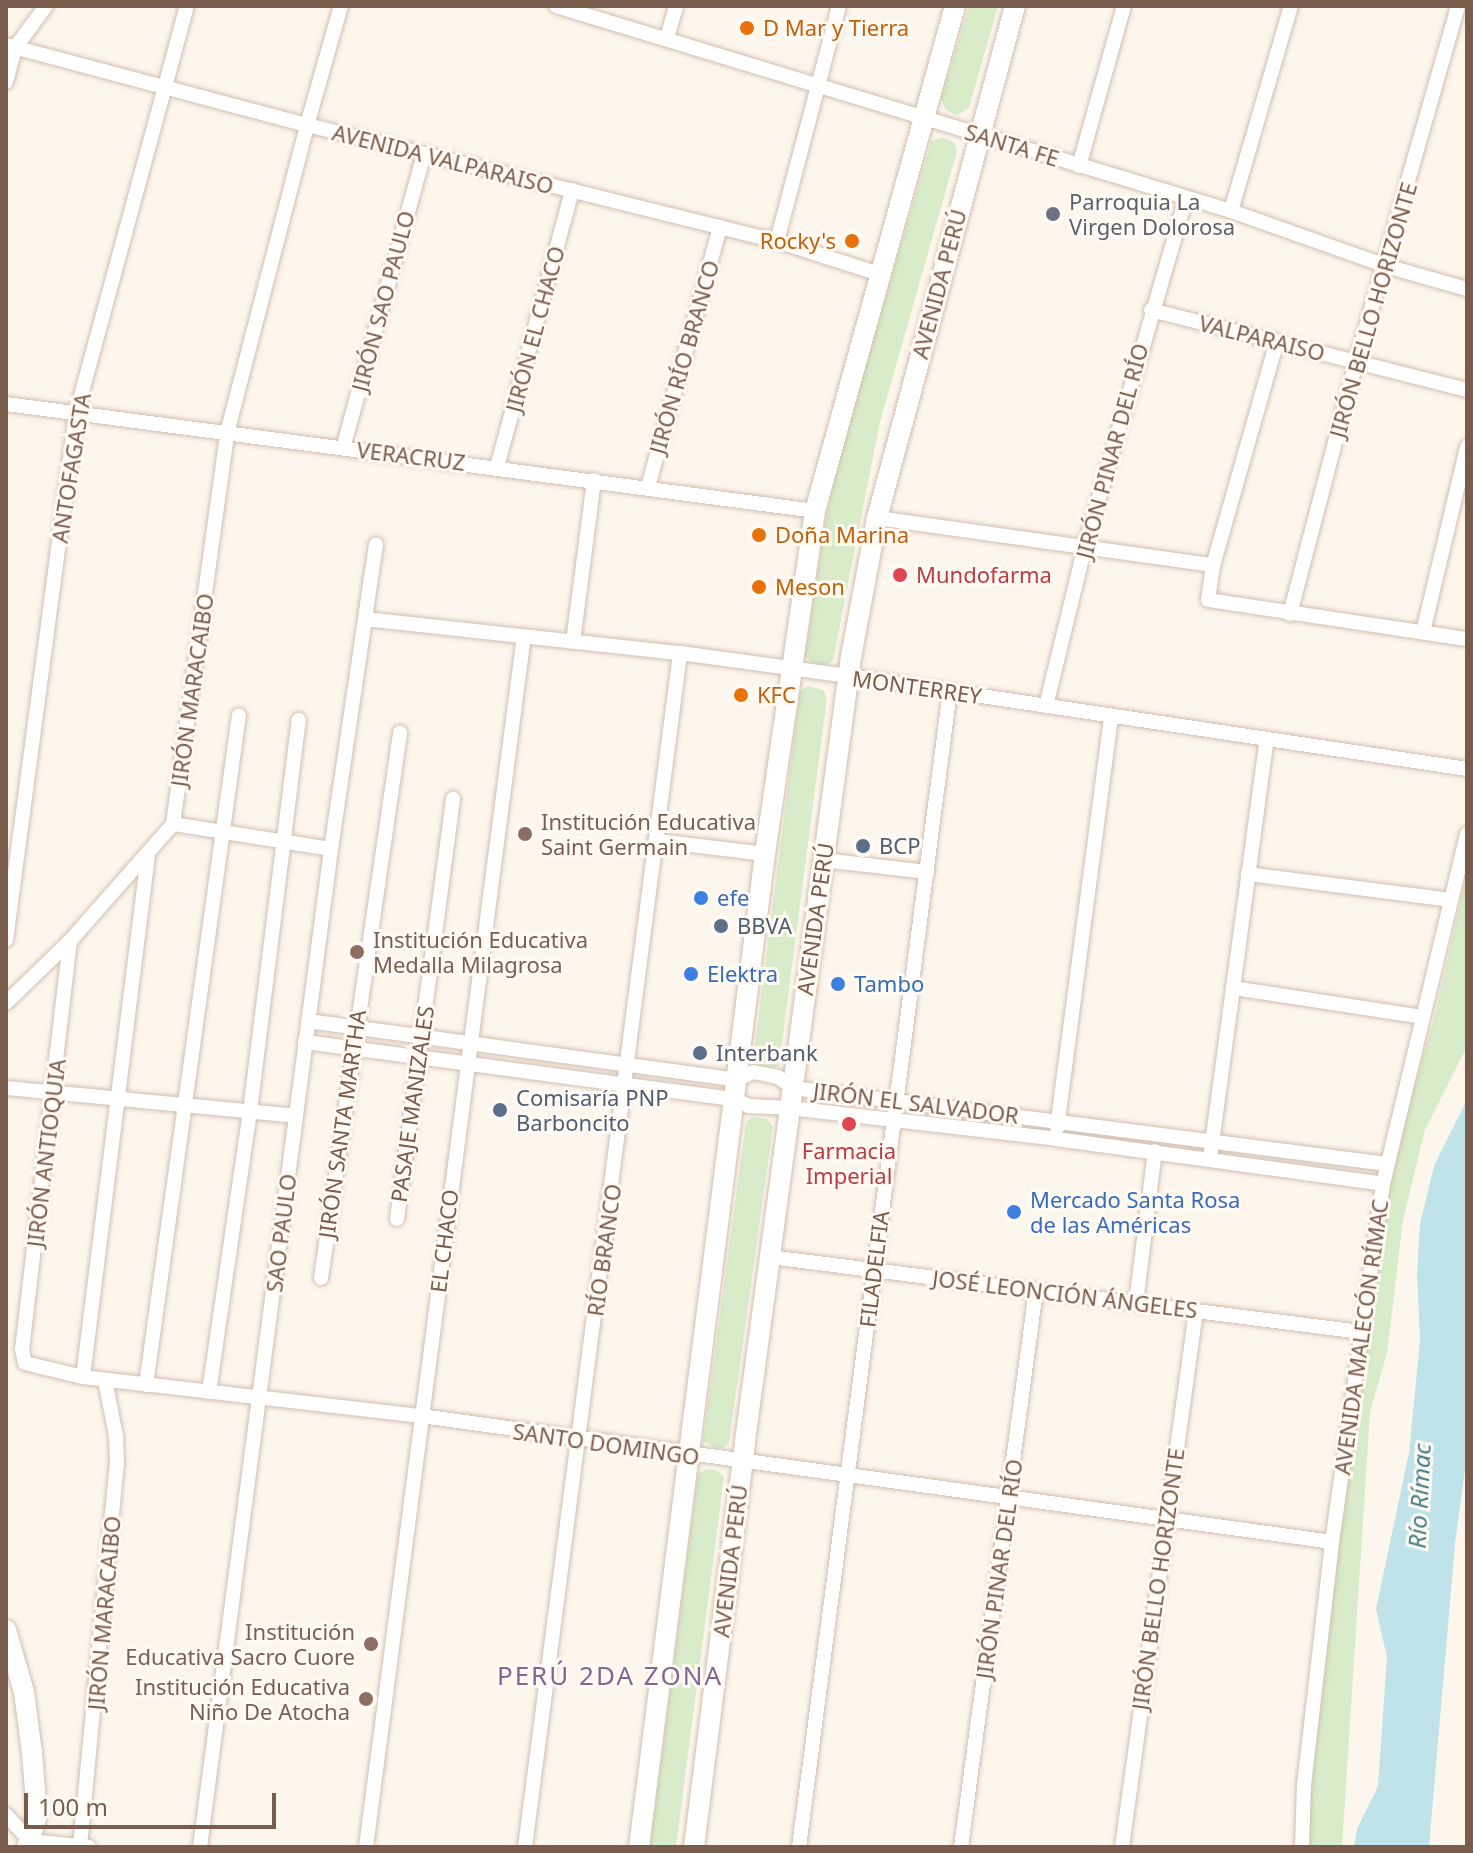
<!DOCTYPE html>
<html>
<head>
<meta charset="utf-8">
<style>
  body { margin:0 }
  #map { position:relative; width:1473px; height:1853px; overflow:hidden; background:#fdf6ec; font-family:"Noto Sans",sans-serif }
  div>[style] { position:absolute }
  .green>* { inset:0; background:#d8ecc9 }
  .water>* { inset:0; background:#bfe3e8 }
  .roads { filter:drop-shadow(0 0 2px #d1beb0) drop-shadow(0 0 2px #d1beb0) }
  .street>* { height:14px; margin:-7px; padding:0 7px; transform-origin:7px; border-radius:7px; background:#fff }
  .secondary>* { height:20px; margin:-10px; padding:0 10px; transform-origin:10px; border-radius:10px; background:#fff }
  .dots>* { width:22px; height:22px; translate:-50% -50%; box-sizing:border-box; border:4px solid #fffaf3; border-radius:50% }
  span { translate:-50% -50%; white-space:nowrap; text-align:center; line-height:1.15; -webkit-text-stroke:6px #fffaf3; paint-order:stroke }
  .food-label { font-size:22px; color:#c56008 }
  .left { translate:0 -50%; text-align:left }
  .right { translate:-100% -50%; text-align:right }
  .street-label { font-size:22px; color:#7a5c4d }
  .worship-label { font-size:22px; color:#5b616d }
  .health-label { font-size:22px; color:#be3a42 }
  .education-label { font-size:22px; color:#785e54 }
  .service-label { font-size:22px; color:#4e5e75 }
  .shop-label { font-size:22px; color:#366cbe }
  .water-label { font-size:24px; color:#437c86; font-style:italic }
  .quarter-label { font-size:26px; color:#846695; letter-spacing:2px }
  .frame { position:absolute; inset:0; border:8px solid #7a5c4d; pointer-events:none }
  .scale { position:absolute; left:24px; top:1793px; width:252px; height:36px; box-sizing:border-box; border:4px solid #7a5c4d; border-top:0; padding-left:10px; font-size:24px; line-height:28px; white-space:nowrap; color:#7a5c4d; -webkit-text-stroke:6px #fffaf3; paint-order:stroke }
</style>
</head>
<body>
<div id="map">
  <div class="green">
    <i style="clip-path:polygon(969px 6px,998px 6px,969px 108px,957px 115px,946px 110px,941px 99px)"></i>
    <i style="clip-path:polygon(942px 137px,955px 143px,957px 151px,880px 422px,833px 660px,828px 665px,813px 663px,805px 656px,826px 517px,844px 439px,931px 142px)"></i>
    <i style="clip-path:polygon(808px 686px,823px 690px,827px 698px,779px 1066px,770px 1068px,753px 1062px,800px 691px)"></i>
    <i style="clip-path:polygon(1467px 873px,1467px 1046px,1425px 1130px,1403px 1220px,1387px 1353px,1370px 1412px,1342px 1847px,1306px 1847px,1333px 1580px,1391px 1170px,1434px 1018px)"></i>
    <i style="clip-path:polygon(753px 1117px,767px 1119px,773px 1126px,729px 1443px,723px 1448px,716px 1448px,703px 1441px,746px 1122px)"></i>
    <i style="clip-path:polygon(706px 1469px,716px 1470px,724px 1477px,676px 1847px,650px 1847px,698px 1474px)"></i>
  </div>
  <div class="water">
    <i style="clip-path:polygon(1467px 1100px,1467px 1454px,1455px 1544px,1429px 1847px,1354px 1847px,1357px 1829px,1378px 1786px,1387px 1657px,1376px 1609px,1409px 1453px,1420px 1341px,1417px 1274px,1420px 1224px,1434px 1166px)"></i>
  </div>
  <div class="roads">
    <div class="street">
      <i style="left:556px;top:6px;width:705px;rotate:16.89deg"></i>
      <i style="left:1231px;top:211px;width:164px;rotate:19.5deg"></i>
      <i style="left:1386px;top:266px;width:84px;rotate:15.9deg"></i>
      <i style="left:667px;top:38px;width:33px;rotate:-74deg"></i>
      <i style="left:6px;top:45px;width:311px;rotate:14.9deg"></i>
      <i style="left:307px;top:125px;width:484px;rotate:13.9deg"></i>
      <i style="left:777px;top:241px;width:107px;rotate:17.9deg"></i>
      <i style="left:6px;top:82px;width:35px;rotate:-75deg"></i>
      <i style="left:15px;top:48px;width:52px;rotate:-53.6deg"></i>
      <i style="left:1079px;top:166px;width:166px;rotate:-74.3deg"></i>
      <i style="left:1231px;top:211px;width:214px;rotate:-73.7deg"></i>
      <i style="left:777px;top:241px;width:243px;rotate:-75.2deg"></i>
      <i style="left:1151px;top:310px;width:326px;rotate:14.2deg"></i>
      <i style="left:1277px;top:341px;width:233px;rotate:105.9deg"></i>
      <i style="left:1213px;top:565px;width:35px;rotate:98deg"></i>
      <i style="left:1208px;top:600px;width:262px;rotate:8.6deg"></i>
      <i style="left:6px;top:404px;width:816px;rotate:7.53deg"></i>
      <i style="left:343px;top:448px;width:305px;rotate:-74.6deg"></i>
      <i style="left:497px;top:467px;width:287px;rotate:-74.8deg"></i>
      <i style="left:648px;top:487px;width:270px;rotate:-74.5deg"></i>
      <i style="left:877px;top:518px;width:339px;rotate:8deg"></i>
      <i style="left:1290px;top:614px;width:260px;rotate:-75.3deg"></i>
      <i style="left:1356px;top:362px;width:370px;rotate:-74deg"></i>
      <i style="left:365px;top:619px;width:317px;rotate:6.2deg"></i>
      <i style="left:680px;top:653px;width:170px;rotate:7.8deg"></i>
      <i style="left:848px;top:676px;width:626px;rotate:8.54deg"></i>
      <i style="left:1423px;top:632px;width:190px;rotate:-76.6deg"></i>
      <i style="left:573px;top:642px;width:163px;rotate:-82.6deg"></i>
      <i style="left:1046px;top:706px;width:165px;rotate:-76.3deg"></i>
      <i style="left:1085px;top:546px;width:362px;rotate:-73.8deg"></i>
      <i style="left:173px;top:824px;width:160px;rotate:9deg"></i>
      <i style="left:658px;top:841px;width:108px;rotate:6.9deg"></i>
      <i style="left:823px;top:860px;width:105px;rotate:6.6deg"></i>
      <i style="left:1248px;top:874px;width:204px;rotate:7.3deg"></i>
      <i style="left:6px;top:940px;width:531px;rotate:-82.42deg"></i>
      <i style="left:76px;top:414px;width:423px;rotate:-74.8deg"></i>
      <i style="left:70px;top:941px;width:411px;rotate:96.7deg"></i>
      <i style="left:22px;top:1349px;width:14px;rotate:78deg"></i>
      <i style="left:25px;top:1363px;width:60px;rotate:13.6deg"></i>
      <i style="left:83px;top:1377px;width:340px;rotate:6.6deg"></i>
      <i style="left:421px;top:1416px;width:920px;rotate:7.87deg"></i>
      <i style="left:1233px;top:988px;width:191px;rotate:8.7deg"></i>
      <i style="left:6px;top:1003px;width:89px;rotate:-44.1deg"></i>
      <i style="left:70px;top:941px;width:156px;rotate:-48.6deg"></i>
      <i style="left:173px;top:824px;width:395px;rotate:-82.1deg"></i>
      <i style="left:227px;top:433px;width:318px;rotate:-75.4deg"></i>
      <i style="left:307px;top:125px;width:124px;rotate:-74.1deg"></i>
      <i style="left:308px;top:1021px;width:432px;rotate:7.8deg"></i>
      <i style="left:736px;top:1080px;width:19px;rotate:-25deg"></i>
      <i style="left:753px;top:1072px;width:25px;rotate:11deg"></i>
      <i style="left:778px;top:1077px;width:19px;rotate:36deg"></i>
      <i style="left:793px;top:1088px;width:599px;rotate:7.29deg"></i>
      <i style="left:305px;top:1042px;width:433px;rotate:7.6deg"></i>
      <i style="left:734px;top:1099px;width:17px;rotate:25deg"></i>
      <i style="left:749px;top:1106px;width:41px;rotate:2.8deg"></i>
      <i style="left:790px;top:1108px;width:268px;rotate:6.6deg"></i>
      <i style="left:1056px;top:1139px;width:330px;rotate:7.8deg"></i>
      <i style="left:6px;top:1088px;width:291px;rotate:5.5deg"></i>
      <i style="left:1057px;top:1128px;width:416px;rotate:-82.5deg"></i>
      <i style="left:1211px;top:1151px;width:416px;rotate:-82.3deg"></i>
      <i style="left:397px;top:1219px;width:424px;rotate:-82.4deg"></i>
      <i style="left:770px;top:1257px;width:596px;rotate:7.23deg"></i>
      <i style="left:321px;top:1278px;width:551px;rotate:-81.75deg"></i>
      <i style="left:1136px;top:1303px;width:153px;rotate:-82.9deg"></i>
      <i style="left:83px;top:1377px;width:526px;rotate:-82.9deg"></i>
      <i style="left:146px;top:1385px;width:676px;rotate:-82.1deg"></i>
      <i style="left:209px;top:1392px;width:284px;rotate:-81.7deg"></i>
      <i style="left:250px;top:1111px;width:394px;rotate:-82.9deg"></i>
      <i style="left:6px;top:1815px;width:35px;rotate:47deg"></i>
      <i style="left:30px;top:1841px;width:59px;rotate:5.8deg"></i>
      <i style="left:80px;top:1846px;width:384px;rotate:-84.5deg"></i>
      <i style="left:117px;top:1464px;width:28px;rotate:-92deg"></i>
      <i style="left:116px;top:1436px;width:57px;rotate:-101.1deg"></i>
      <i style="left:200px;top:1847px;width:1007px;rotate:-82.52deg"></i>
      <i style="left:331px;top:849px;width:308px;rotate:-81.6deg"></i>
      <i style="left:366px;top:1847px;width:1221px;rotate:-82.57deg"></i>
      <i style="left:525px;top:1847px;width:1204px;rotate:-82.6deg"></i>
      <i style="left:799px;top:1847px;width:1166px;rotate:-82.56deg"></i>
      <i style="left:961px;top:1847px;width:562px;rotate:-82.33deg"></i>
      <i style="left:1122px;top:1847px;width:541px;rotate:-82.14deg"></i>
      <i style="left:1302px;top:1847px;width:62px;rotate:-88.2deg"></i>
      <i style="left:1304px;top:1785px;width:245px;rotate:-83.4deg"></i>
      <i style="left:1332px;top:1542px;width:362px;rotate:-81.9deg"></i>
      <i style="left:1383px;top:1184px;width:360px;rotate:-76.5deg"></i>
    </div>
    <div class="secondary">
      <i style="left:6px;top:1630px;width:65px;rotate:73.8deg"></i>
      <i style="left:24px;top:1692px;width:62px;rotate:82.5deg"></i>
      <i style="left:32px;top:1753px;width:62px;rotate:85.4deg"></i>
      <i style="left:37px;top:1815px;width:34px;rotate:107deg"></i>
      <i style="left:639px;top:1847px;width:1001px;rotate:-82.77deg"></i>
      <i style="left:765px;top:854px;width:347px;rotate:-81.7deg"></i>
      <i style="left:815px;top:511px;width:524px;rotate:-74.51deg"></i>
      <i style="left:694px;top:1847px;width:409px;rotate:-82.8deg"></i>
      <i style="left:745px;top:1441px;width:791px;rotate:-82.3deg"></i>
      <i style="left:851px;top:657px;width:141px;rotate:-79.4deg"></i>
      <i style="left:877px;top:518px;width:530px;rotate:-74.92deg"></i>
    </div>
  </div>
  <div class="dots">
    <i style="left:747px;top:28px;background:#e8710a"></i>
    <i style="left:1053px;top:214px;background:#6b7280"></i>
    <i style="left:852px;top:241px;background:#e8710a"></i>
    <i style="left:759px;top:535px;background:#e8710a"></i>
    <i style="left:900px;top:575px;background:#e0444e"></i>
    <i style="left:759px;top:587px;background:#e8710a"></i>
    <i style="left:741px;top:695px;background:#e8710a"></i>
    <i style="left:525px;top:834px;background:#8d6e63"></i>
    <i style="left:863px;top:846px;background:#5c6f8a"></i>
    <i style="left:701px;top:898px;background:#3f7fe0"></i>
    <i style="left:721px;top:926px;background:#5c6f8a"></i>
    <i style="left:357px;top:952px;background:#8d6e63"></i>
    <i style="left:691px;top:974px;background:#3f7fe0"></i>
    <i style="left:838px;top:984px;background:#3f7fe0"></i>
    <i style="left:700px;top:1053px;background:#5c6f8a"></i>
    <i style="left:500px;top:1110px;background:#5c6f8a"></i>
    <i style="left:849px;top:1124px;background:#e0444e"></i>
    <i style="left:1014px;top:1212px;background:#3f7fe0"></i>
    <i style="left:371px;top:1644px;background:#8d6e63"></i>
    <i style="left:366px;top:1699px;background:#8d6e63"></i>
  </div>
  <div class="food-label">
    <span class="left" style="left:763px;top:28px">D Mar y Tierra</span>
    <span class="right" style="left:836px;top:241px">Rocky's</span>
    <span class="left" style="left:775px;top:535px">Doña Marina</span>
    <span class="left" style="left:775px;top:587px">Meson</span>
    <span class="left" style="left:757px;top:695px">KFC</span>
  </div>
  <div class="street-label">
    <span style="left:1012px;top:145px;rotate:17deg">SANTA FE</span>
    <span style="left:443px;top:159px;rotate:14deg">AVENIDA VALPARAISO</span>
    <span style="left:939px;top:284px;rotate:-75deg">AVENIDA PERÚ</span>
    <span style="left:383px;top:301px;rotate:-75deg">JIRÓN SAO PAULO</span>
    <span style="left:1373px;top:310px;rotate:-74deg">JIRÓN BELLO HORIZONTE</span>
    <span style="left:535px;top:329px;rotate:-75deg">JIRÓN EL CHACO</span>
    <span style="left:1262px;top:338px;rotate:14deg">VALPARAISO</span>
    <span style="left:684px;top:357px;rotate:-74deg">JIRÓN RÍO BRANCO</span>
    <span style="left:1112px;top:451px;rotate:-75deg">JIRÓN PINAR DEL RÍO</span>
    <span style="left:411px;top:456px;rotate:7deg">VERACRUZ</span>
    <span style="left:71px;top:468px;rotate:-81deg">ANTOFAGASTA</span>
    <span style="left:917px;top:687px;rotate:8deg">MONTERREY</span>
    <span style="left:192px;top:690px;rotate:-82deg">JIRÓN MARACAIBO</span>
    <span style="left:815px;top:919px;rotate:-82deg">AVENIDA PERÚ</span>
    <span style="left:916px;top:1103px;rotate:7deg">JIRÓN EL SALVADOR</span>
    <span style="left:412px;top:1104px;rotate:-82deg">PASAJE MANIZALES</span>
    <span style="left:342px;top:1124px;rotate:-82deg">JIRÓN SANTA MARTHA</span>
    <span style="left:46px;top:1153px;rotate:-83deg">JIRÓN ANTIOQUIA</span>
    <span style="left:281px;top:1233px;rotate:-83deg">SAO PAULO</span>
    <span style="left:444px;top:1241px;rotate:-83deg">EL CHACO</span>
    <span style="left:604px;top:1250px;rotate:-82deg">RÍO BRANCO</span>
    <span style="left:874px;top:1269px;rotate:-83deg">FILADELFIA</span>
    <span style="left:1065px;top:1294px;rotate:7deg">JOSÉ LEONCIÓN ÁNGELES</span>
    <span style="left:1361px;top:1337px;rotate:-82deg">AVENIDA MALECÓN RÍMAC</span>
    <span style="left:606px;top:1444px;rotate:8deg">SANTO DOMINGO</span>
    <span style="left:730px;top:1561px;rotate:-83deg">AVENIDA PERÚ</span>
    <span style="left:999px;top:1569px;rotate:-82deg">JIRÓN PINAR DEL RÍO</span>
    <span style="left:1158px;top:1579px;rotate:-82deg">JIRÓN BELLO HORIZONTE</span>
    <span style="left:104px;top:1613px;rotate:-85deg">JIRÓN MARACAIBO</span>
  </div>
  <div class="worship-label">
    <span class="left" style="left:1069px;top:214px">Parroquia La<br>Virgen Dolorosa</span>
  </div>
  <div class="health-label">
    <span class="left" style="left:916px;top:575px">Mundofarma</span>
    <span style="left:849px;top:1163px">Farmacia<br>Imperial</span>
  </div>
  <div class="education-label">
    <span class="left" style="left:541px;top:834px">Institución Educativa<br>Saint Germain</span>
    <span class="left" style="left:373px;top:952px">Institución Educativa<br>Medalla Milagrosa</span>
    <span class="right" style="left:355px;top:1644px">Institución<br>Educativa Sacro Cuore</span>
    <span class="right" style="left:350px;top:1699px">Institución Educativa<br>Niño De Atocha</span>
  </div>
  <div class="service-label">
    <span class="left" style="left:879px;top:846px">BCP</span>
    <span class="left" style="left:737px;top:926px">BBVA</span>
    <span class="left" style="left:716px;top:1053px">Interbank</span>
    <span class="left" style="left:516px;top:1110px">Comisaría PNP<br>Barboncito</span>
  </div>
  <div class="shop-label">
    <span class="left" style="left:717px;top:898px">efe</span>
    <span class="left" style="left:707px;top:974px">Elektra</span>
    <span class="left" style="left:854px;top:984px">Tambo</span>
    <span class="left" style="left:1030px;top:1212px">Mercado Santa Rosa<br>de las Américas</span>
  </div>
  <div class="water-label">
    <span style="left:1419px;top:1496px;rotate:-87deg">Río Rímac</span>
  </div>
  <div class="quarter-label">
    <span style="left:610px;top:1676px">PERÚ 2DA ZONA</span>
  </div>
  <div class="frame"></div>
  <div class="scale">100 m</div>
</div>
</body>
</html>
